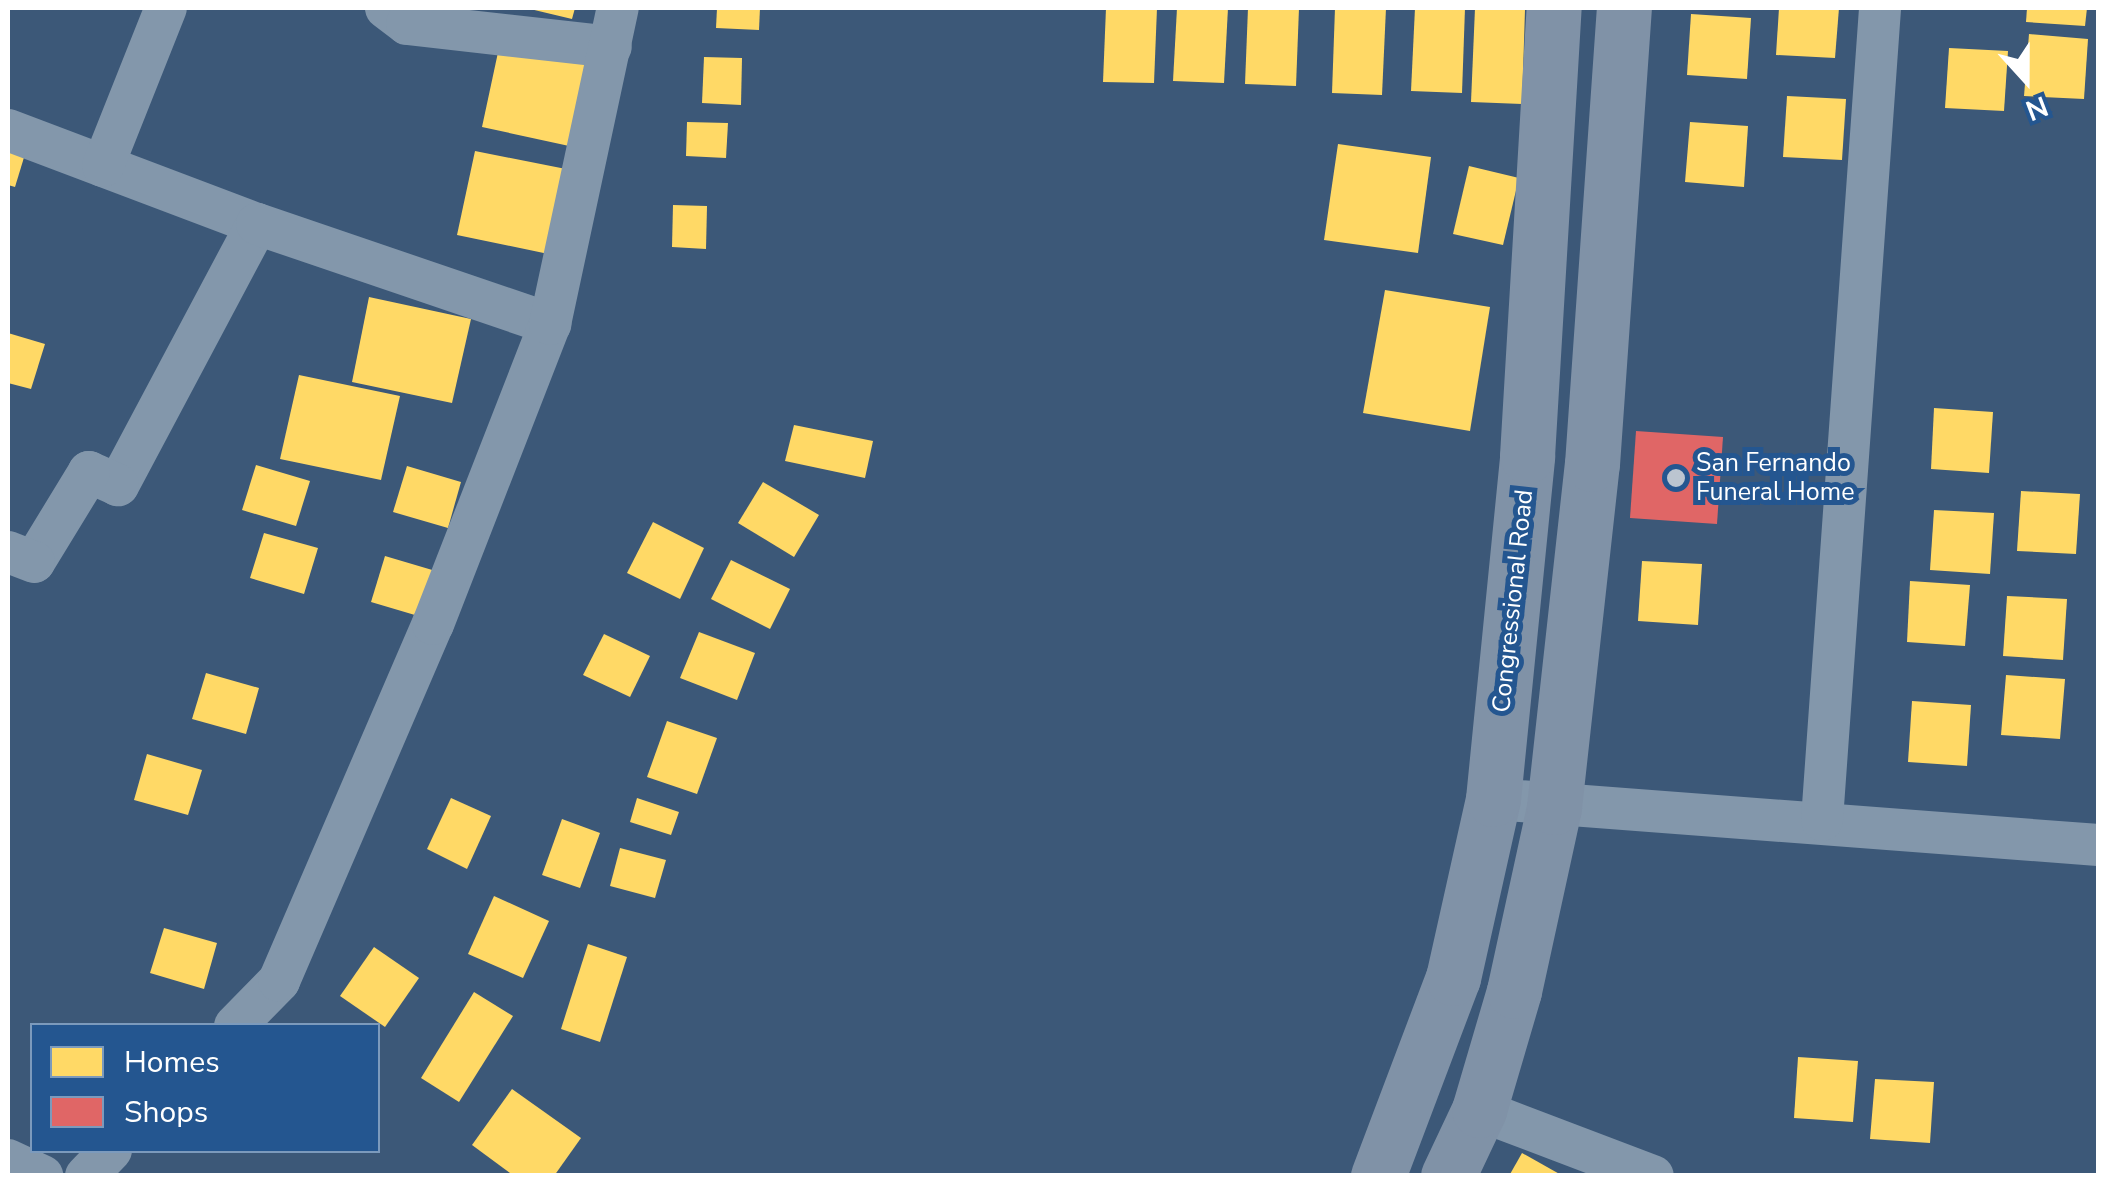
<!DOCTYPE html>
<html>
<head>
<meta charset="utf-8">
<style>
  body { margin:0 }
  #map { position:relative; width:2106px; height:1183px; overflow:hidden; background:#3c5878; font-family:"Nunito Sans",sans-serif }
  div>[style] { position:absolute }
  .homes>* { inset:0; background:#ffd966 }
  .shops>* { inset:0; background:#e06666 }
  .street>* { height:42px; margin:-21px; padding:0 21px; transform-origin:21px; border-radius:21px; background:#8397ab }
  .secondary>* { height:55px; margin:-27.5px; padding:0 27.5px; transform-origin:27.5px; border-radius:27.5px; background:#8092a7 }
  .dots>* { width:28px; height:28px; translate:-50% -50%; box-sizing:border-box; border:5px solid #245690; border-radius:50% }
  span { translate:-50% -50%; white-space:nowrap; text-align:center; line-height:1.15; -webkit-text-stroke:10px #245690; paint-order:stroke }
  .poi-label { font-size:25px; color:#fff }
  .left { translate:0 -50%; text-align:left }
  .street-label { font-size:25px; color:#fff }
  .frame { position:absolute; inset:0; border:10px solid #fff; pointer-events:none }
  .legend { position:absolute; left:30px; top:1023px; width:350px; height:130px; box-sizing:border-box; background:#245690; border:2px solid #7c9abc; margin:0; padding:12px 18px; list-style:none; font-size:30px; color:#fff }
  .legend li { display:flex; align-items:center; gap:20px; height:50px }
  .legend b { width:50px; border:2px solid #7c9abc }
  .north { position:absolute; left:1976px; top:30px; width:100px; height:100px; -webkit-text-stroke:8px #245690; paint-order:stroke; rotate:159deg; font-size:28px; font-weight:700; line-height:40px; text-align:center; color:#fff }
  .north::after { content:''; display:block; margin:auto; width:35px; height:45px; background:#fff; clip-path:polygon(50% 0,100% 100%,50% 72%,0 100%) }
</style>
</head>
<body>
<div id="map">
  <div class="homes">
    <i style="clip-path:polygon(526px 8px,575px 8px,572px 19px)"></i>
    <i style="clip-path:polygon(717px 8px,760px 8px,759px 30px,716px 28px)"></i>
    <i style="clip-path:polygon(1106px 8px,1157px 8px,1154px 83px,1103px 82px)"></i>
    <i style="clip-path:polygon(1177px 8px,1228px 8px,1224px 83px,1173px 81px)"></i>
    <i style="clip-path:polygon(1248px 8px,1299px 8px,1296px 86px,1245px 84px)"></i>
    <i style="clip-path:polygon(1335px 8px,1386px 8px,1382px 95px,1332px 93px)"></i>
    <i style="clip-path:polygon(1415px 8px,1465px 8px,1462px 93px,1411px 91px)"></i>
    <i style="clip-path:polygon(1475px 8px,1525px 10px,1522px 104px,1471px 102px)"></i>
    <i style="clip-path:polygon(1779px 8px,1839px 8px,1835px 58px,1776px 55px)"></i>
    <i style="clip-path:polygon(2027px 8px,2087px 8px,2085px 26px,2026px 22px)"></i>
    <i style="clip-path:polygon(1691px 14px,1751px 18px,1747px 79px,1687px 75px)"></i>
    <i style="clip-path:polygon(2029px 34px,2088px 39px,2084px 99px,2024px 96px)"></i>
    <i style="clip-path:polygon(500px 43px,601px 64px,583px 149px,482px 127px)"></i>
    <i style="clip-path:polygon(1949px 48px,2008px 51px,2004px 111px,1945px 108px)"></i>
    <i style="clip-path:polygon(704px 57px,742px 58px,741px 105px,702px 103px)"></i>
    <i style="clip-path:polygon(1787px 96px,1846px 99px,1842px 160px,1783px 157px)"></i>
    <i style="clip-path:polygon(687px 122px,728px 123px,726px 158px,686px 156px)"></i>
    <i style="clip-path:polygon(1690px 122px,1748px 126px,1744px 187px,1685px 182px)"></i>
    <i style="clip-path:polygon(8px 135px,29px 141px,15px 187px,8px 185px)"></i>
    <i style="clip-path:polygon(1338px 144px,1431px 157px,1418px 253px,1324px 240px)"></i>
    <i style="clip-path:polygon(475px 151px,576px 171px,558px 256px,457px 235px)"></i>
    <i style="clip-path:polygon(1469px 166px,1519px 178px,1503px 245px,1453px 234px)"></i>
    <i style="clip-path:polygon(673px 205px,707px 206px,706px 249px,672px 247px)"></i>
    <i style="clip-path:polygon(1385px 290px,1490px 307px,1470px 431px,1363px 413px)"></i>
    <i style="clip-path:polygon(369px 297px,471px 319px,452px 403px,352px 382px)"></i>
    <i style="clip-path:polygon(8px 333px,45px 344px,31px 389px,8px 383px)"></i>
    <i style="clip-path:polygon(299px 375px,400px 396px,381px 480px,280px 459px)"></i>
    <i style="clip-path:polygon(1934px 408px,1993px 412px,1989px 473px,1931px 469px)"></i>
    <i style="clip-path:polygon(794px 425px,873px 441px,865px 478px,785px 461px)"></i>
    <i style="clip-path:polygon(256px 465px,310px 481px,296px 526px,242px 510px)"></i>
    <i style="clip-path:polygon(407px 466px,461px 482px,448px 528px,393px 512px)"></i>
    <i style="clip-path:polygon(763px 482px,819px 515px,794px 557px,738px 523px)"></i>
    <i style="clip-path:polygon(2021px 491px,2080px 494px,2076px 554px,2017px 551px)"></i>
    <i style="clip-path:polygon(1934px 510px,1994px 513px,1990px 574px,1930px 570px)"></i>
    <i style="clip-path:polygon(653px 522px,704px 548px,680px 599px,627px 573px)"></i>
    <i style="clip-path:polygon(264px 533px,318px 548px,304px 594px,250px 578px)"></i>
    <i style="clip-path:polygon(385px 556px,439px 572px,425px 618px,371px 602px)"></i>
    <i style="clip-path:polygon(731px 560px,790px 589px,770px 629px,711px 599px)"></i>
    <i style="clip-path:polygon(1642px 561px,1702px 564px,1698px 625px,1638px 621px)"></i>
    <i style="clip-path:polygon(1910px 581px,1970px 585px,1965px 646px,1907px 642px)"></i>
    <i style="clip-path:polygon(2007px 596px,2067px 599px,2063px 660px,2003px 656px)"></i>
    <i style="clip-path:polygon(699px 632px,755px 653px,737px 700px,680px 678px)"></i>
    <i style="clip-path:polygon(604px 634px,650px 656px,630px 697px,583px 675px)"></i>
    <i style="clip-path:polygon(206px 673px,259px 688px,246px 734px,192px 719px)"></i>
    <i style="clip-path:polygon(2006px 675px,2065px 679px,2060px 739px,2001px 735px)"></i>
    <i style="clip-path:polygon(1912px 701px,1971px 705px,1967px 766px,1908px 762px)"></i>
    <i style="clip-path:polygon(667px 721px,717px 738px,697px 794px,647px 777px)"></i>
    <i style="clip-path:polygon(147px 754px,202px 770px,188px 815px,134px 800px)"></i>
    <i style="clip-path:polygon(451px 798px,491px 816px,467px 869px,427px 849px)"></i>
    <i style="clip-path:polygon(637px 798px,679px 812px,671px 835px,630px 822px)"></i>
    <i style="clip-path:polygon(562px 819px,600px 833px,580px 888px,542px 875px)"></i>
    <i style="clip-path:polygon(620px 848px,666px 860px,655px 898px,610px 886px)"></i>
    <i style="clip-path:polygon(494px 896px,549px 921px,523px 978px,468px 954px)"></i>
    <i style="clip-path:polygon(164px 928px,217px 943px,204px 989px,150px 973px)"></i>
    <i style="clip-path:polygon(588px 944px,627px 957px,600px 1042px,561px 1029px)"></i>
    <i style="clip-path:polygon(374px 947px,419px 978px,385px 1027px,340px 996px)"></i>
    <i style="clip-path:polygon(474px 992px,513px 1016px,459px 1102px,421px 1078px)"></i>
    <i style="clip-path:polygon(1798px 1057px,1858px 1061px,1853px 1122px,1794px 1118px)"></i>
    <i style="clip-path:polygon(1875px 1079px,1934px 1082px,1930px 1143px,1870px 1139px)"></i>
    <i style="clip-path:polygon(512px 1089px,581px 1138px,554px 1176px,514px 1176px,472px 1145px)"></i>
    <i style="clip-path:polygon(1522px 1153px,1563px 1176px,1509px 1176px)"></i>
  </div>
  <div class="shops">
    <i style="clip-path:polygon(1636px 431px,1723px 437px,1717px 524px,1630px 518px)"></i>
  </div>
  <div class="street">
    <i style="left:386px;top:8px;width:26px;rotate:37deg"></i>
    <i style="left:407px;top:24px;width:205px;rotate:6.4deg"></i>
    <i style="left:8px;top:130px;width:266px;rotate:20.7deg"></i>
    <i style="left:257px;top:224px;width:296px;rotate:118deg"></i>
    <i style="left:118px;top:485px;width:32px;rotate:-156deg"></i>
    <i style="left:89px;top:472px;width:105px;rotate:121.4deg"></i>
    <i style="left:34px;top:562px;width:28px;rotate:-159deg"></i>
    <i style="left:103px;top:166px;width:170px;rotate:-68.3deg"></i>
    <i style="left:257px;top:224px;width:310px;rotate:18.8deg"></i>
    <i style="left:1493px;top:799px;width:607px;rotate:4.35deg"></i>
    <i style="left:1822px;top:820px;width:814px;rotate:-85.91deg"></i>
    <i style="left:235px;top:1026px;width:63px;rotate:-45.6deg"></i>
    <i style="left:279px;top:981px;width:389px;rotate:-66.7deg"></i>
    <i style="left:433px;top:624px;width:322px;rotate:-68.7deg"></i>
    <i style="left:550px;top:324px;width:323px;rotate:-77.9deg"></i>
    <i style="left:1479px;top:1110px;width:186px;rotate:20.8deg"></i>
    <i style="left:8px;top:1160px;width:38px;rotate:25deg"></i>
    <i style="left:86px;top:1176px;width:36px;rotate:-46deg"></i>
  </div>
  <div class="secondary">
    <i style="left:1378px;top:1176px;width:212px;rotate:-69.3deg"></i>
    <i style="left:1453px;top:978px;width:183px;rotate:-77.4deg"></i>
    <i style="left:1493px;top:799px;width:345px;rotate:-84.3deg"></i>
    <i style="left:1527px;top:456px;width:449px;rotate:-86.6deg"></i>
    <i style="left:1448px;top:1176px;width:73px;rotate:-64.8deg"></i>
    <i style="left:1479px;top:1110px;width:124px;rotate:-73.6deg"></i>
    <i style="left:1514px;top:991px;width:188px;rotate:-77.7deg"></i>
    <i style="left:1554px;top:807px;width:345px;rotate:-83.7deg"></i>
    <i style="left:1592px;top:464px;width:457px;rotate:-86deg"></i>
  </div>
  <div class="dots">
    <i style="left:1676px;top:478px;background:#bbc5d0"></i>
  </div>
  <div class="poi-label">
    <span class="left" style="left:1696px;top:478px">San Fernando<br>Funeral Home</span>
  </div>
  <div class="street-label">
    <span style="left:1513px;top:601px;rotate:-84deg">Congressional Road</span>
  </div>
  <div class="frame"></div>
  <ul class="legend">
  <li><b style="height:28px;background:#ffd966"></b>Homes</li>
  <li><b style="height:28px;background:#e06666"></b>Shops</li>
  </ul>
  <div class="north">N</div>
</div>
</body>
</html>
